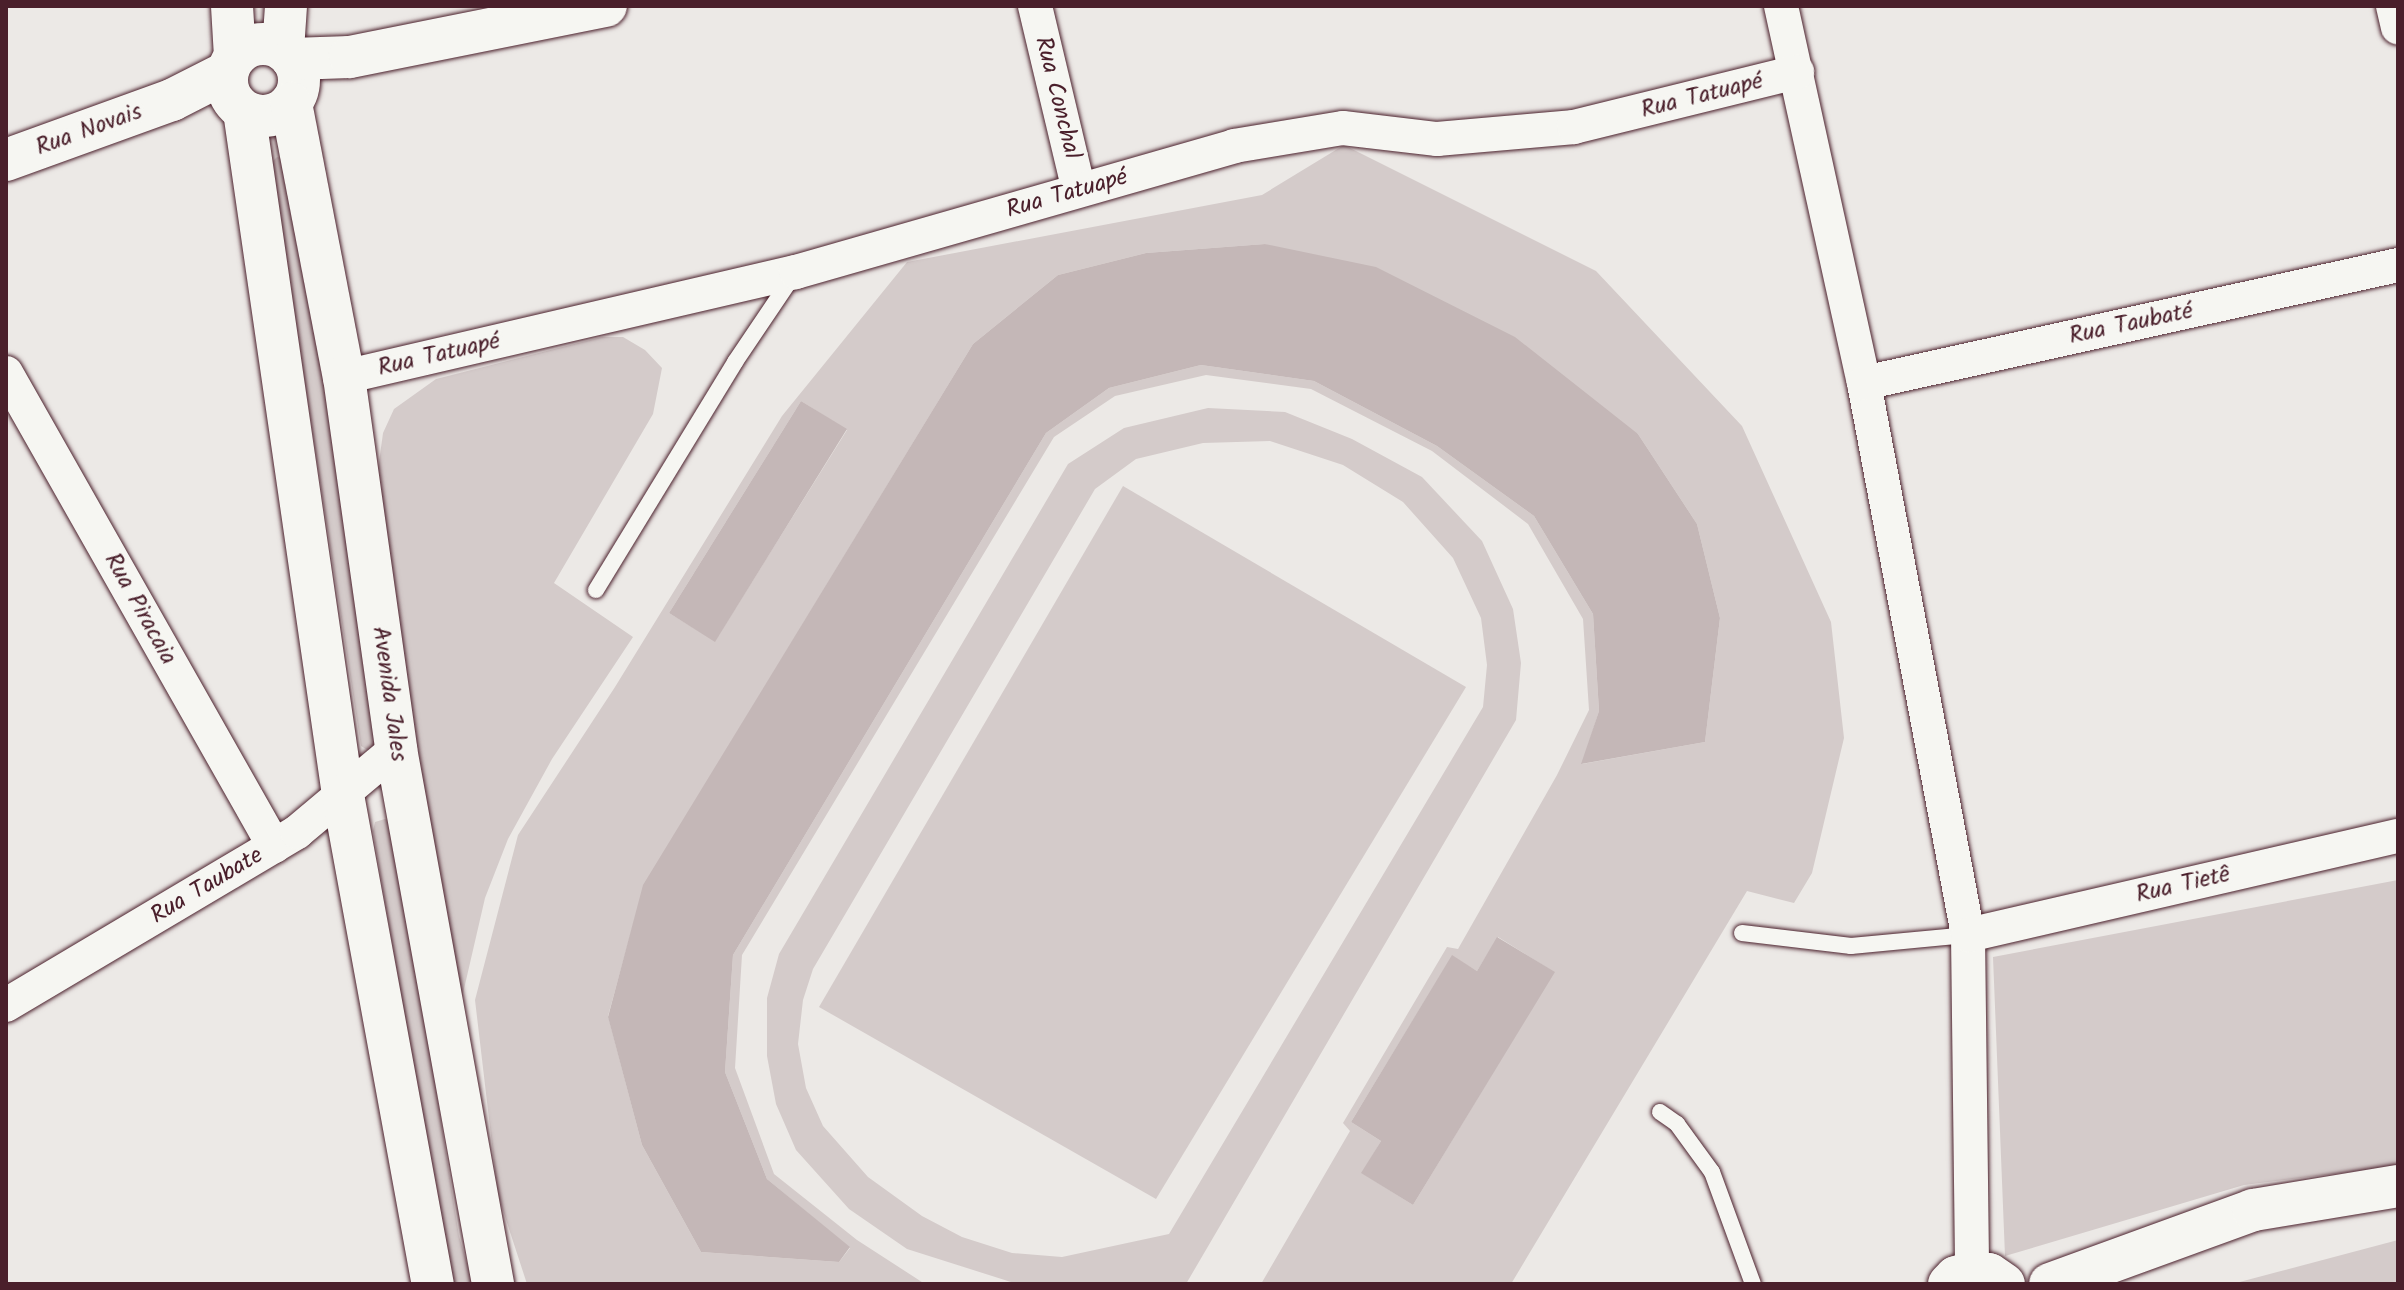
<!DOCTYPE html>
<html>
<head>
<meta charset="utf-8">
<style>
  body { margin:0 }
  #map { position:relative; width:2404px; height:1290px; overflow:hidden; background:#ece9e6; font-family:Kalam,sans-serif }
  div>[style] { position:absolute }
  .green>* { inset:0; background:#d4cbca }
  .building>* { inset:0; background:#c4b7b7 }
  .roads { filter:drop-shadow(0 0 2px #4a1f2b) drop-shadow(0 0 2px #4a1f2b) }
  .service>* { height:16px; margin:-8px; padding:0 8px; transform-origin:8px; border-radius:8px; background:#f6f6f2 }
  .minor>* { height:34px; margin:-17px; padding:0 17px; transform-origin:17px; border-radius:17px; background:#f6f6f2 }
  .tertiary>* { height:42px; margin:-21px; padding:0 21px; transform-origin:21px; border-radius:21px; background:#f6f6f2 }
  .tertiary>.ring { margin:-21px; padding:0; box-sizing:content-box; background:none; border:42px solid #f6f6f2; border-radius:50% }
  span { translate:-50% -50%; white-space:nowrap; text-align:center; line-height:1.15; -webkit-text-stroke:7px #f6f6f2; paint-order:stroke }
  .street-label { font-size:24px; color:#4a1f2b }
  .frame { position:absolute; inset:0; border:8px solid #4a1f2b; pointer-events:none }
</style>
</head>
<body>
<div id="map">
  <div class="green">
    <i style="clip-path:polygon(evenodd,1344px 145px,1596px 271px,1742px 426px,1831px 622px,1844px 738px,1812px 873px,1794px 903px,1747px 891px,1511px 1284px,1261px 1284px,1350px 1131px,1343px 1123px,1447px 947px,1458px 949px,1557px 775px,1589px 710px,1583px 619px,1528px 524px,1432px 451px,1311px 389px,1206px 375px,1115px 396px,1054px 437px,742px 955px,735px 1068px,774px 1174px,857px 1240px,925px 1284px,527px 1284px,498px 1195px,475px 1000px,518px 835px,615px 687px,782px 416px,907px 262px,1262px 195px,1344px 145px,1265px 244px,1638px 434px,1697px 524px,1720px 618px,1705px 742px,1582px 764px,1599px 711px,1593px 614px,1534px 516px,1437px 446px,1314px 381px,1201px 365px,1109px 388px,1046px 433px,733px 955px,725px 1072px,767px 1179px,850px 1248px,839px 1262px,701px 1252px,642px 1145px,608px 1016px,644px 885px,973px 344px,1058px 275px,1146px 253px,1265px 244px,1344px 145px,801px 401px,847px 430px,715px 641px,669px 613px,801px 401px,1344px 145px,1498px 937px,1554px 972px,1413px 1205px,1362px 1173px,1381px 1141px,1351px 1122px,1452px 956px,1477px 971px,1498px 937px)"></i>
    <i style="clip-path:polygon(277px 157px,286px 159px,292px 168px,381px 742px,369px 751px,361px 746px,271px 163px)"></i>
    <i style="clip-path:polygon(602px 337px,623px 337px,645px 350px,662px 368px,653px 414px,554px 583px,633px 637px,552px 759px,508px 839px,485px 898px,458px 1015px,377px 477px,383px 433px,394px 409px,436px 379px)"></i>
    <i style="clip-path:polygon(evenodd,1208px 408px,1285px 412px,1352px 439px,1422px 477px,1482px 541px,1513px 609px,1521px 663px,1516px 720px,1186px 1284px,1011px 1282px,907px 1249px,849px 1209px,796px 1150px,776px 1104px,767px 1056px,767px 998px,779px 954px,1068px 464px,1124px 428px,1208px 408px,1270px 441px,1343px 465px,1403px 502px,1453px 558px,1481px 618px,1487px 665px,1483px 707px,1169px 1234px,1062px 1257px,1012px 1253px,962px 1237px,922px 1216px,868px 1177px,823px 1126px,806px 1088px,798px 1044px,803px 1000px,813px 969px,1095px 489px,1136px 459px,1203px 443px,1270px 441px)"></i>
    <i style="clip-path:polygon(1123px 486px,1466px 687px,1156px 1199px,819px 1007px)"></i>
    <i style="clip-path:polygon(385px 819px,393px 822px,396px 834px,459px 1236px,473px 1284px,453px 1284px,442px 1237px,373px 831px,375px 822px)"></i>
    <i style="clip-path:polygon(2398px 880px,2398px 1166px,2244px 1185px,2005px 1256px,1993px 957px)"></i>
    <i style="clip-path:polygon(2398px 1240px,2398px 1284px,2232px 1284px)"></i>
  </div>
  <div class="building">
    <i style="clip-path:polygon(1265px 244px,1376px 267px,1515px 337px,1638px 434px,1697px 524px,1720px 618px,1705px 742px,1581px 764px,1599px 711px,1593px 614px,1534px 516px,1437px 446px,1314px 381px,1201px 365px,1109px 388px,1046px 433px,733px 955px,725px 1072px,767px 1179px,850px 1247px,839px 1262px,701px 1252px,642px 1145px,608px 1017px,643px 885px,973px 344px,1058px 275px,1146px 253px)"></i>
    <i style="clip-path:polygon(801px 401px,847px 429px,715px 642px,669px 613px)"></i>
    <i style="clip-path:polygon(1497px 937px,1555px 972px,1413px 1205px,1361px 1173px,1381px 1141px,1351px 1122px,1452px 955px,1477px 971px)"></i>
  </div>
  <div class="roads">
    <div class="service">
      <i style="left:596px;top:590px;width:267px;rotate:-58.6deg"></i>
      <i style="left:735px;top:362px;width:104px;rotate:-56deg"></i>
      <i style="left:1742px;top:933px;width:110px;rotate:6.8deg"></i>
      <i style="left:1851px;top:946px;width:118px;rotate:-5.4deg"></i>
      <i style="left:1660px;top:1112px;width:21px;rotate:35deg"></i>
      <i style="left:1677px;top:1124px;width:59px;rotate:53.9deg"></i>
      <i style="left:1712px;top:1172px;width:119px;rotate:69.9deg"></i>
    </div>
    <div class="minor">
      <i style="left:1035px;top:6px;width:189px;rotate:76.6deg"></i>
      <i style="left:1781px;top:6px;width:386px;rotate:77.6deg"></i>
      <i style="left:1864px;top:383px;width:562px;rotate:79.33deg"></i>
      <i style="left:1968px;top:935px;width:337px;rotate:89.3deg"></i>
      <i style="left:2393px;top:6px;width:22px;rotate:77deg"></i>
      <i style="left:6px;top:373px;width:544px;rotate:60.46deg"></i>
      <i style="left:344px;top:377px;width:464px;rotate:-13.1deg"></i>
      <i style="left:796px;top:272px;width:456px;rotate:-16deg"></i>
      <i style="left:1234px;top:146px;width:110px;rotate:-9.4deg"></i>
      <i style="left:1343px;top:128px;width:95px;rotate:6.7deg"></i>
      <i style="left:1437px;top:139px;width:138px;rotate:-5deg"></i>
      <i style="left:1574px;top:127px;width:230px;rotate:-13.9deg"></i>
      <i style="left:1864px;top:383px;width:547px;rotate:-12.46deg"></i>
      <i style="left:1968px;top:935px;width:441px;rotate:-13deg"></i>
      <i style="left:6px;top:1005px;width:339px;rotate:-30.7deg"></i>
      <i style="left:297px;top:832px;width:129px;rotate:-40deg"></i>
    </div>
    <div class="tertiary">
      <i style="left:232px;top:6px;width:50px;rotate:86.6deg"></i>
      <i class="ring" style="left:227px;top:44px;width:30px;height:30px"></i>
      <i style="left:283px;top:50px;width:44px;rotate:-86.1deg"></i>
      <i style="left:292px;top:59px;width:58px;rotate:-2deg"></i>
      <i style="left:350px;top:57px;width:261px;rotate:-11.3deg"></i>
      <i style="left:291px;top:103px;width:279px;rotate:79.1deg"></i>
      <i style="left:344px;top:377px;width:376px;rotate:82deg"></i>
      <i style="left:396px;top:749px;width:544px;rotate:79.72deg"></i>
      <i style="left:244px;top:111px;width:691px;rotate:81.76deg"></i>
      <i style="left:343px;top:795px;width:497px;rotate:79.6deg"></i>
      <i style="left:6px;top:160px;width:177px;rotate:-19.9deg"></i>
      <i style="left:172px;top:100px;width:62px;rotate:-27deg"></i>
      <i style="left:1949px;top:1284px;width:10px;rotate:-45deg"></i>
      <i style="left:1956px;top:1277px;width:17px;rotate:-17deg"></i>
      <i style="left:1972px;top:1272px;width:17px;rotate:7deg"></i>
      <i style="left:1989px;top:1274px;width:18px;rotate:34deg"></i>
      <i style="left:2050px;top:1284px;width:216px;rotate:-20deg"></i>
      <i style="left:2253px;top:1210px;width:147px;rotate:-9.4deg"></i>
    </div>
  </div>
  <div class="street-label">
    <span style="left:1702px;top:96px;rotate:-14deg">Rua Tatuapé</span>
    <span style="left:1057px;top:98px;rotate:76deg">Rua Conchal</span>
    <span style="left:89px;top:130px;rotate:-20deg">Rua Novais</span>
    <span style="left:1067px;top:194px;rotate:-16deg">Rua Tatuapé</span>
    <span style="left:2131px;top:324px;rotate:-12deg">Rua Taubaté</span>
    <span style="left:439px;top:355px;rotate:-13deg">Rua Tatuapé</span>
    <span style="left:140px;top:609px;rotate:61deg">Rua Piracaia</span>
    <span style="left:389px;top:694px;rotate:82deg">Avenida Jales</span>
    <span style="left:2183px;top:885px;rotate:-13deg">Rua Tietê</span>
    <span style="left:207px;top:886px;rotate:-31deg">Rua Taubate</span>
  </div>
  <div class="frame"></div>
</div>
</body>
</html>
